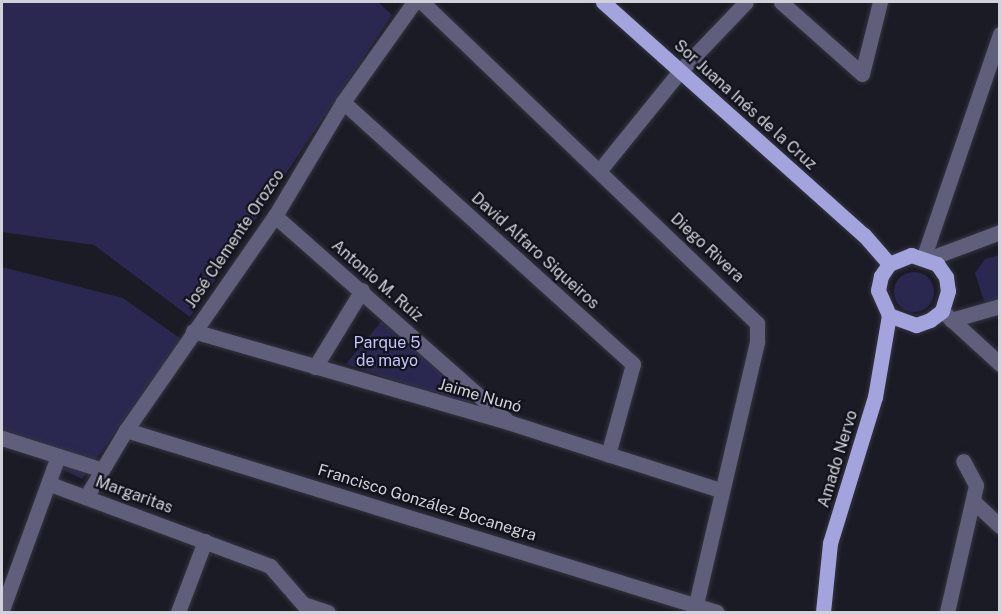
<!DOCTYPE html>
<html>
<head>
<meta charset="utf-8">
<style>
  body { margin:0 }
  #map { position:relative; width:1001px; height:614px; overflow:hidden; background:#1b1b26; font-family:"Public Sans",sans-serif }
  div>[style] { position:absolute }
  .green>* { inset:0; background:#2a2850 }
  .round { border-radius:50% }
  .roads { filter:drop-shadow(0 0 2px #34353f) drop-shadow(0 0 2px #34353f) }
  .minor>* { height:15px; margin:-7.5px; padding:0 7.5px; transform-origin:7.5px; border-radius:7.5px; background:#5f5f7b }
  .major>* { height:15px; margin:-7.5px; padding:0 7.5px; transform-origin:7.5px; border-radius:7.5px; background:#a3a3dd }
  span { translate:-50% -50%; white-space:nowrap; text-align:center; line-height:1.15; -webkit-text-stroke:4.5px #12121c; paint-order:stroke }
  .street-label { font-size:16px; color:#d1d2d9 }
  .park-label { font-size:16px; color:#c3c4fb }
  .frame { position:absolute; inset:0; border:3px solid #d1d2d9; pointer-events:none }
</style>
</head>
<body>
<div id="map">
  <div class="green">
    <i style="clip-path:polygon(2px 2px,378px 2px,392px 15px,190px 317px,94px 245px,2px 232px)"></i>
    <i style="clip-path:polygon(999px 255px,999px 303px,996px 304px,984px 301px,975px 273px,985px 259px)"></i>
    <i style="clip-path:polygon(2px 267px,123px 298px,181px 339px,82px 479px,2px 440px)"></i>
    <i class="round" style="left:894px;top:272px;width:40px;height:40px"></i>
    <i style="clip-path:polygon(385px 317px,478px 409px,346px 364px)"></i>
  </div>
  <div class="roads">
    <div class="minor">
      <i style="left:422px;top:2px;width:464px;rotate:43.8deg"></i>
      <i style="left:757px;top:323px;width:19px;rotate:90deg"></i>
      <i style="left:757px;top:342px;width:270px;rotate:103.1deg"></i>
      <i style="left:781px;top:2px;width:108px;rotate:41.6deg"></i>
      <i style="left:862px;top:74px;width:74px;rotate:-76deg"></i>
      <i style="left:343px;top:102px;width:391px;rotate:42.1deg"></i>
      <i style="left:633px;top:364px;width:94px;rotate:105.4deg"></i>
      <i style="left:599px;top:171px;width:129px;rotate:-51deg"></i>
      <i style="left:680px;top:71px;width:95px;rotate:-46.3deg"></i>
      <i style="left:275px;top:216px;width:308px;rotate:41.4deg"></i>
      <i style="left:924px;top:256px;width:235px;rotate:-71.1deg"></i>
      <i style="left:928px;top:259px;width:77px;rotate:-20.6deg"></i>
      <i style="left:942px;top:311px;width:79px;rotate:42.4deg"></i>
      <i style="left:951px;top:320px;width:51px;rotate:-15.9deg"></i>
      <i style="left:193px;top:331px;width:328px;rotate:16.1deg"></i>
      <i style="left:508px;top:422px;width:223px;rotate:17.8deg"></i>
      <i style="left:315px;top:367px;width:90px;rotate:-58.6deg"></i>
      <i style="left:126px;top:430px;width:618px;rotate:17.12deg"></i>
      <i style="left:2px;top:438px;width:103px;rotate:17.6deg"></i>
      <i style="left:50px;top:484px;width:235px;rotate:20.4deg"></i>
      <i style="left:270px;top:566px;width:50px;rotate:49deg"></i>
      <i style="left:303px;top:604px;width:26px;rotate:18deg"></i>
      <i style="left:86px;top:497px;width:78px;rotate:-59.2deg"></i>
      <i style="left:126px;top:430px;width:261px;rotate:-55.2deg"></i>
      <i style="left:275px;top:216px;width:133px;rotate:-59.2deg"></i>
      <i style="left:343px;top:102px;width:123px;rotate:-54.6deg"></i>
      <i style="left:973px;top:501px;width:37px;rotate:43deg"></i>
      <i style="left:2px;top:610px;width:164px;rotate:-70deg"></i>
      <i style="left:178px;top:612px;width:76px;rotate:-69.2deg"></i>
      <i style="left:947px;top:612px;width:130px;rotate:-77.1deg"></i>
      <i style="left:976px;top:485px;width:27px;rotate:-118deg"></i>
    </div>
    <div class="major">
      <i style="left:603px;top:2px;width:350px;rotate:41.8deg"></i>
      <i style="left:864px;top:235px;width:38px;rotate:49deg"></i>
      <i style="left:823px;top:612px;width:69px;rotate:-84.2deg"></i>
      <i style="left:830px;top:543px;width:153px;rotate:-72.9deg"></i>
      <i style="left:875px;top:397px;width:83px;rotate:-80.3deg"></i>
      <i style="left:889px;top:315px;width:27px;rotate:-114deg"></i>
      <i style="left:878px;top:290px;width:14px;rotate:-78deg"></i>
      <i style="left:881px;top:276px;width:14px;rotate:-56deg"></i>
      <i style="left:889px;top:264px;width:24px;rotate:-22deg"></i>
      <i style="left:911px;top:255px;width:28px;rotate:19deg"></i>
      <i style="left:937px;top:264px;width:16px;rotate:55deg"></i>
      <i style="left:946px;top:277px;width:14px;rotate:82deg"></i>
      <i style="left:948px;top:291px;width:21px;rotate:107deg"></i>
      <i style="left:942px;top:311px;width:15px;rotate:143deg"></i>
      <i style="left:930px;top:320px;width:15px;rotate:160deg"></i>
      <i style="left:916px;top:325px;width:29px;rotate:-160deg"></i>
    </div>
  </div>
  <div class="street-label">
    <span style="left:745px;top:105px;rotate:42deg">Sor Juana Inés de la Cruz</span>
    <span style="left:235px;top:239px;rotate:-56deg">José Clemente Orozco</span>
    <span style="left:707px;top:248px;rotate:43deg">Diego Rivera</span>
    <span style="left:535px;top:251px;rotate:42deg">David Alfaro Siqueiros</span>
    <span style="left:377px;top:281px;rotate:41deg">Antonio M. Ruiz</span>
    <span style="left:480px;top:396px;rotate:16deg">Jaime Nunó</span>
    <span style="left:838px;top:459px;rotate:-73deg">Amado Nervo</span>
    <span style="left:134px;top:495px;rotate:20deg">Margaritas</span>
    <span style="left:427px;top:503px;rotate:17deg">Francisco González Bocanegra</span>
  </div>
  <div class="park-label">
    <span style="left:387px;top:352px">Parque 5<br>de mayo</span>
  </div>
  <div class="frame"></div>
</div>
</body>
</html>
